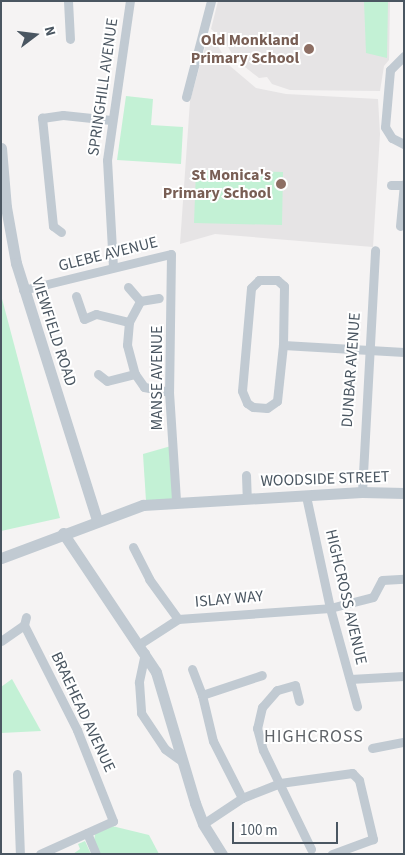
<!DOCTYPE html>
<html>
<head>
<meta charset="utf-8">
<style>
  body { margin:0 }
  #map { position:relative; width:405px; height:855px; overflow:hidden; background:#f5f3f3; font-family:"Source Sans 3",sans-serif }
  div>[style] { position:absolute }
  .education>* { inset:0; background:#e6e4e5 }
  .green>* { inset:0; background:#c3f1d5 }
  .minor>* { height:9px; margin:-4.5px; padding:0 4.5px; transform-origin:4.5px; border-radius:4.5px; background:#c1cad2 }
  .tertiary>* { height:11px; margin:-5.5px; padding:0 5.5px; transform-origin:5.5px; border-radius:5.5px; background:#c1cad2 }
  .dots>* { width:14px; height:14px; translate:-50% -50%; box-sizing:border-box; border:2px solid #fff; border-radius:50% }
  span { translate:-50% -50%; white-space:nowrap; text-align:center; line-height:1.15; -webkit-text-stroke:4px #fff; paint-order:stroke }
  .education-label { font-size:16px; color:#785e54; font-weight:700 }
  .right { translate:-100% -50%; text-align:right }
  .street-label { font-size:16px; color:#4a5661 }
  .neighbourhood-label { font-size:18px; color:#5f6368; letter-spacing:1px }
  .frame { position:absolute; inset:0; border:2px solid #4a5661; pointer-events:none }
  .north { position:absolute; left:10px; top:10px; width:50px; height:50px; -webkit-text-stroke:4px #fff; paint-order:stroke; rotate:75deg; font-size:14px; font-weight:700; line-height:20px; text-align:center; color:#4a5661 }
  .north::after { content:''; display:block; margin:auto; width:18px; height:22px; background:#4a5661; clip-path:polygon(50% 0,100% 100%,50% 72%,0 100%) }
  .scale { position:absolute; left:232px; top:822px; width:106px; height:22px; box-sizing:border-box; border:2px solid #4a5661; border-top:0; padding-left:6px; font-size:15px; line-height:18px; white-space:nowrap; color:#4a5661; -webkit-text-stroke:4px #fff; paint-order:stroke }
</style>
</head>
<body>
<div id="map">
  <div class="education">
    <i style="clip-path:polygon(218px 1px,390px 1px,389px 60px,384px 66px,380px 91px,290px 90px,272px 84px,267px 77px,259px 78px,235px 59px,224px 40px,211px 29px)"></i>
    <i style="clip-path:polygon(207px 40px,216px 43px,230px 66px,256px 88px,286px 94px,378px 99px,380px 134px,373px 247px,215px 234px,180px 244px,190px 101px)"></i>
  </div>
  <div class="green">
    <i style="clip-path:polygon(364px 1px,388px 1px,387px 58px,366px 53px)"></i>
    <i style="clip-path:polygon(126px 96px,153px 99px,151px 125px,183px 127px,181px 164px,117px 160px)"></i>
    <i style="clip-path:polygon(196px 170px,283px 172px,282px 225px,194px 223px)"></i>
    <i style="clip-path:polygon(1px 295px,60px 518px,1px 531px)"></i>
    <i style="clip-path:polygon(171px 446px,174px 499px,146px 501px,143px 454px)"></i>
    <i style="clip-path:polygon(12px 679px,41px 731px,1px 733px,1px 687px)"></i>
    <i style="clip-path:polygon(112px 826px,149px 835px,159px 854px,100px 854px,94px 842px,95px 834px)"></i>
    <i style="clip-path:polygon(85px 841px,91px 854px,73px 854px,80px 849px,78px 844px)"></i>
  </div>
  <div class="minor">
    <i style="left:68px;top:1px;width:38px;rotate:87deg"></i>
    <i style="left:404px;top:56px;width:20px;rotate:135deg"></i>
    <i style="left:390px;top:70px;width:57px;rotate:95deg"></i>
    <i style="left:385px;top:127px;width:13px;rotate:58deg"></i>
    <i style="left:392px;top:138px;width:13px;rotate:27deg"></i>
    <i style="left:186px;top:97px;width:99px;rotate:-75.4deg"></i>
    <i style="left:391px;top:185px;width:12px"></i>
    <i style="left:400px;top:226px;width:42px;rotate:-84.6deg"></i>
    <i style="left:61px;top:232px;width:10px;rotate:-143deg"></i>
    <i style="left:53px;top:226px;width:109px;rotate:-95.8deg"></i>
    <i style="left:42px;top:118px;width:21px;rotate:-8deg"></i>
    <i style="left:63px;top:115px;width:48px;rotate:5.9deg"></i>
    <i style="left:113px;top:267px;width:107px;rotate:-93.2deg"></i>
    <i style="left:107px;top:160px;width:161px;rotate:-81.8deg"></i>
    <i style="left:128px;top:287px;width:18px;rotate:49deg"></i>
    <i style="left:23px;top:290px;width:152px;rotate:-13.7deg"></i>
    <i style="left:171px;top:254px;width:138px;rotate:90.8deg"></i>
    <i style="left:169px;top:392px;width:109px;rotate:86.3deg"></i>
    <i style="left:76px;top:296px;width:24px;rotate:71deg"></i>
    <i style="left:84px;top:319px;width:13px;rotate:-23deg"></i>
    <i style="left:96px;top:314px;width:34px;rotate:14deg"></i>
    <i style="left:129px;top:322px;width:23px;rotate:95deg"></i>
    <i style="left:127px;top:345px;width:30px;rotate:75deg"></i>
    <i style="left:135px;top:374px;width:16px;rotate:55deg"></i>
    <i style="left:144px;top:387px;width:25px;rotate:11deg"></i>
    <i style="left:129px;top:322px;width:24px;rotate:-62deg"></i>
    <i style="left:140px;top:301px;width:19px;rotate:-9deg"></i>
    <i style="left:283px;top:345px;width:59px;rotate:-89deg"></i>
    <i style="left:284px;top:286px;width:9px;rotate:-139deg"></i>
    <i style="left:277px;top:280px;width:18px;rotate:180deg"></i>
    <i style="left:259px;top:280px;width:11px;rotate:135deg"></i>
    <i style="left:251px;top:288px;width:103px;rotate:95deg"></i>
    <i style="left:242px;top:391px;width:13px;rotate:67deg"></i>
    <i style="left:247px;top:403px;width:7px;rotate:34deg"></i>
    <i style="left:253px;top:407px;width:14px;rotate:4deg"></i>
    <i style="left:267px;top:408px;width:12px;rotate:-35deg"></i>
    <i style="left:277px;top:401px;width:56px;rotate:-83.9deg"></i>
    <i style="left:283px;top:345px;width:121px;rotate:3.3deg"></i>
    <i style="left:98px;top:374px;width:11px;rotate:38deg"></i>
    <i style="left:107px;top:381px;width:29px;rotate:-14deg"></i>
    <i style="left:246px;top:475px;width:23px;rotate:88deg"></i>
    <i style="left:362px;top:492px;width:242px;rotate:-86.9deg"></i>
    <i style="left:306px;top:496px;width:115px;rotate:77.9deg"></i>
    <i style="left:330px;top:608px;width:102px;rotate:74.6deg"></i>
    <i style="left:133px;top:547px;width:36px;rotate:63deg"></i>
    <i style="left:149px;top:579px;width:49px;rotate:54.1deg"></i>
    <i style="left:26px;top:617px;width:8px;rotate:104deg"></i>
    <i style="left:24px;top:625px;width:118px;rotate:63.2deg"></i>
    <i style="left:77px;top:730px;width:98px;rotate:68.4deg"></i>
    <i style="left:113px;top:821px;width:80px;rotate:155.7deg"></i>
    <i style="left:1px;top:641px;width:28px;rotate:-35deg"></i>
    <i style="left:138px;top:645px;width:48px;rotate:-33deg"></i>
    <i style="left:178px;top:619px;width:152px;rotate:-4.1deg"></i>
    <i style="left:330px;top:608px;width:44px;rotate:-14.3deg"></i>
    <i style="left:373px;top:597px;width:19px;rotate:-62deg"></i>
    <i style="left:382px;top:580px;width:22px;rotate:-3deg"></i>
    <i style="left:145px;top:653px;width:30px;rotate:102deg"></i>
    <i style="left:139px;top:682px;width:31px;rotate:86deg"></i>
    <i style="left:141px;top:713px;width:43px;rotate:56.3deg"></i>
    <i style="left:165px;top:749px;width:19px;rotate:36deg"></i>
    <i style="left:192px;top:669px;width:28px;rotate:69deg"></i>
    <i style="left:202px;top:695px;width:47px;rotate:76.6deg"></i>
    <i style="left:213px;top:741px;width:64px;rotate:63deg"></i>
    <i style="left:350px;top:679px;width:54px;rotate:-3.2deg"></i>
    <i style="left:202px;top:695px;width:63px;rotate:-18.4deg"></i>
    <i style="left:299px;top:701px;width:16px;rotate:-104deg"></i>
    <i style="left:295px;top:685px;width:19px;rotate:164deg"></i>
    <i style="left:277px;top:690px;width:23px;rotate:131deg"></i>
    <i style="left:262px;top:707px;width:22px;rotate:103deg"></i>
    <i style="left:257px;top:728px;width:23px;rotate:75deg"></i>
    <i style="left:263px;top:750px;width:110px;rotate:64.1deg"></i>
    <i style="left:372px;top:748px;width:33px;rotate:-11deg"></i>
    <i style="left:17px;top:774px;width:80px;rotate:87.9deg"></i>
    <i style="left:203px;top:824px;width:47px;rotate:-33.7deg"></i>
    <i style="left:242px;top:798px;width:41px;rotate:-21.5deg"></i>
    <i style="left:280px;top:783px;width:73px;rotate:-7.9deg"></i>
    <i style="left:352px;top:773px;width:10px;rotate:45deg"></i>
    <i style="left:359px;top:780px;width:61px;rotate:76.7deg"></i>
    <i style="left:373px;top:839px;width:44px;rotate:159.9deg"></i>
    <i style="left:87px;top:833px;width:23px;rotate:67deg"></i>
  </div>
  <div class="tertiary">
    <i style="left:1px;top:148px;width:59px;rotate:85.2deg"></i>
    <i style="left:6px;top:207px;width:57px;rotate:79.9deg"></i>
    <i style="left:16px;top:263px;width:269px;rotate:72.5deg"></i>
    <i style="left:63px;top:533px;width:167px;rotate:56.2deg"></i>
    <i style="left:156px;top:672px;width:137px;rotate:73.4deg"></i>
    <i style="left:195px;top:803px;width:22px;rotate:69deg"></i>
    <i style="left:203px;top:824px;width:36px;rotate:58deg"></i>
    <i style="left:1px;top:558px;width:152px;rotate:-20.5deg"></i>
    <i style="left:143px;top:505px;width:219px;rotate:-3.4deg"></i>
    <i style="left:362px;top:492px;width:42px;rotate:1.4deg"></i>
  </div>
  <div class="dots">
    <i style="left:309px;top:49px;background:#8d6e63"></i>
    <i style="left:281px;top:184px;background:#8d6e63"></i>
  </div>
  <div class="education-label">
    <span class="right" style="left:299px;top:49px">Old Monkland<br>Primary School</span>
    <span class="right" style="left:271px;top:184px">St Monica's<br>Primary School</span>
  </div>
  <div class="street-label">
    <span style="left:103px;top:87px;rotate:-82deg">SPRINGHILL AVENUE</span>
    <span style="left:108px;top:254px;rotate:-14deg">GLEBE AVENUE</span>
    <span style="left:54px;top:332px;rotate:72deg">VIEWFIELD ROAD</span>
    <span style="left:351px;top:370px;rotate:-86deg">DUNBAR AVENUE</span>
    <span style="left:157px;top:378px;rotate:-90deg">MANSE AVENUE</span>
    <span style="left:325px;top:479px;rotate:-2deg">WOODSIDE STREET</span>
    <span style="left:346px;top:597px;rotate:77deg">HIGHCROSS AVENUE</span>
    <span style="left:229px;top:599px;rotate:-5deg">ISLAY WAY</span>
    <span style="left:83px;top:712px;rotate:65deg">BRAEHEAD AVENUE</span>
  </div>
  <div class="neighbourhood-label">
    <span style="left:314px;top:737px">HIGHCROSS</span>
  </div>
  <div class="frame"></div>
  <div class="north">N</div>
  <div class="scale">100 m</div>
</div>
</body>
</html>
